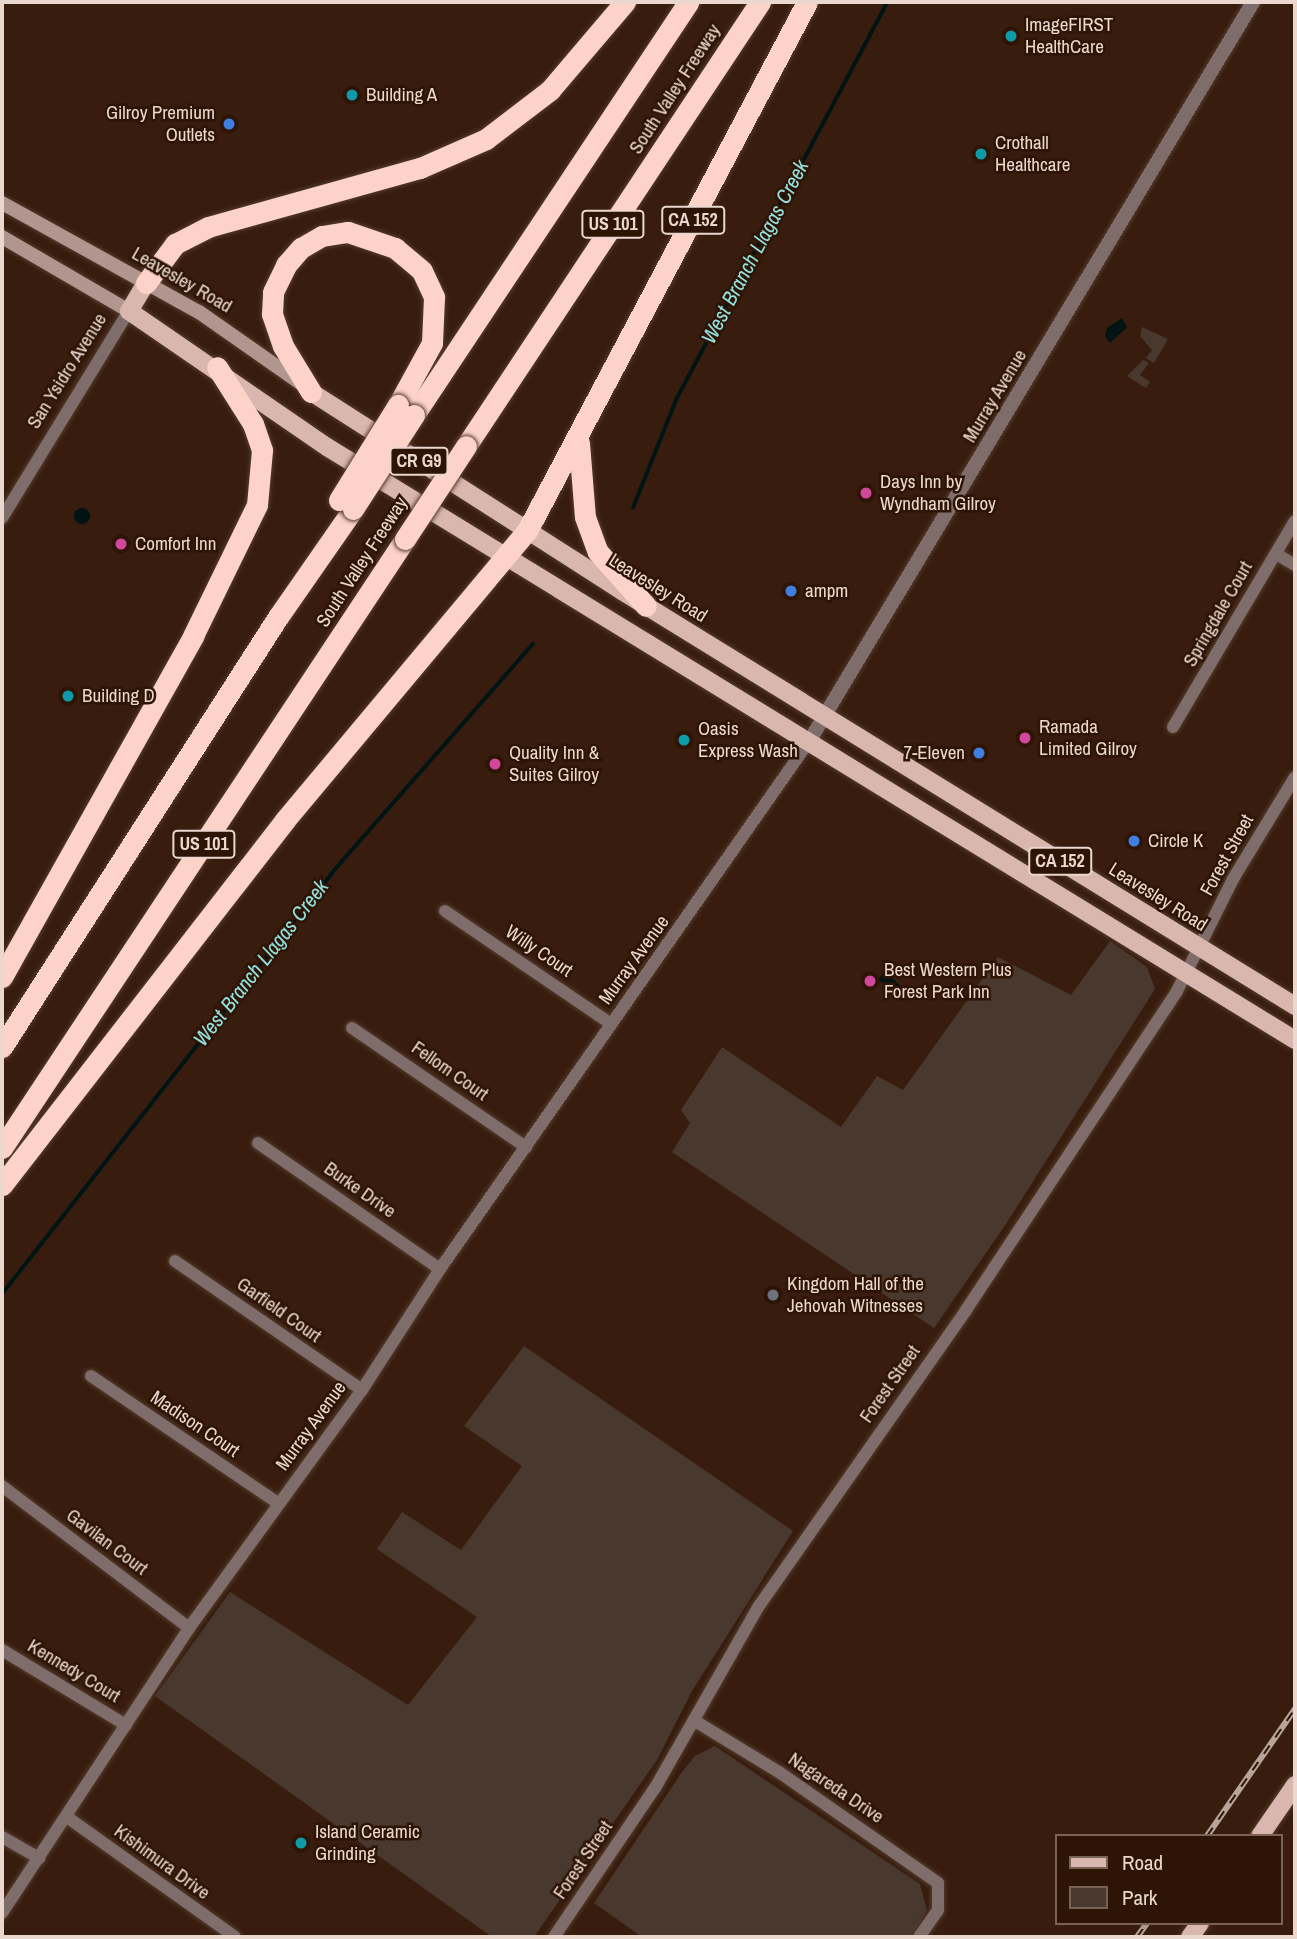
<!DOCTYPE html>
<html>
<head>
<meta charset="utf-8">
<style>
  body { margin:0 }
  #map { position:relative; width:1297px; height:1939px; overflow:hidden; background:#381d0e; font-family:"Archivo Narrow",sans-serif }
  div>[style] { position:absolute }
  .green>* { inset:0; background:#49382e }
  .water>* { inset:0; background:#011414 }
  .round { border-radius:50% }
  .stream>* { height:3.5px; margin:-1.75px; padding:0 1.75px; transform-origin:1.75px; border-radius:1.75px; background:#011414 }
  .roads { filter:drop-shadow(0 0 2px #543b2d) drop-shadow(0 0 2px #543b2d) }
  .minor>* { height:12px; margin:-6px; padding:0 6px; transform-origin:6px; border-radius:6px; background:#7e6d6a }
  .tertiary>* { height:14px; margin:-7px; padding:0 7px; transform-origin:7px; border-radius:7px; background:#7e6d6a }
  .secondary>* { height:14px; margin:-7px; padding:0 7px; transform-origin:7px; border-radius:7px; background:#b19690 }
  .primary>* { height:18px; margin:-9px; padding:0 9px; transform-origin:9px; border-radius:9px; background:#d9b6ae }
  .motorway>* { height:21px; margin:-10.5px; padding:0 10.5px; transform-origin:10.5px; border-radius:10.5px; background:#fdd3c9 }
  .rail>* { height:6px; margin-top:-3px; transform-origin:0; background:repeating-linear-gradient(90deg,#2e1405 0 10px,#b8a498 0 20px); box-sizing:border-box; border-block:2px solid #b8a498 }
  .bridges { filter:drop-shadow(0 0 2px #543b2d) drop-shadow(0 0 2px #543b2d) }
  .motorway-bridge>* { height:21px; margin:-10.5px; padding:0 10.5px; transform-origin:10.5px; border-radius:10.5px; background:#fdd3c9 }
  .dots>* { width:19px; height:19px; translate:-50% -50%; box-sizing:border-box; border:4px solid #2e1405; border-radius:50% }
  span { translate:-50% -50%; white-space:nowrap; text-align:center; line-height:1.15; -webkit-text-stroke:5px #2e1405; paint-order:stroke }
  .shield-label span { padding:2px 5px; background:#2e1405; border:2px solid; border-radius:5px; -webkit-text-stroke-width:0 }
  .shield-label { font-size:18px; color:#ead8ce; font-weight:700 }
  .poi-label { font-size:19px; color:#ead8ce }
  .left { translate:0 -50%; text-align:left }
  .right { translate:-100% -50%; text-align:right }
  .street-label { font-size:19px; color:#ead8ce }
  .water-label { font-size:21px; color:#92e0df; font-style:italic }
  .frame { position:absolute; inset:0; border:4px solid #ead8ce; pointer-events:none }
  .legend { position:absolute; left:1055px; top:1834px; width:228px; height:91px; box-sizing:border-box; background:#2e1405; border:2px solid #796255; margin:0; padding:9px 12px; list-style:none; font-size:21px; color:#ead8ce }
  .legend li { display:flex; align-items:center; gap:14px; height:35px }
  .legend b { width:35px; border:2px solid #796255 }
</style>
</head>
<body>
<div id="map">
  <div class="green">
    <i style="clip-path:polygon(1142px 327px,1168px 339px,1154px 363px,1146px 358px,1152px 350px,1140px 336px)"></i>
    <i style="clip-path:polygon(1143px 360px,1149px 363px,1140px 375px,1150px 382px,1146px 388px,1127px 376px)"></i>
    <i style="clip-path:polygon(1110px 941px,1147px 967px,1155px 989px,1006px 1224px,934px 1328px,672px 1152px,690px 1123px,681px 1110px,722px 1047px,841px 1127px,877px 1076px,903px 1090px,998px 957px,1071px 995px)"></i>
    <i style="clip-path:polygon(524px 1346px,793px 1531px,692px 1691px,657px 1760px,534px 1937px,492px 1937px,155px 1696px,230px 1592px,408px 1705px,477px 1617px,377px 1549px,402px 1512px,461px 1550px,522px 1466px,464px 1426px)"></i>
    <i style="clip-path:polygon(715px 1746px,920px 1884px,927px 1910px,912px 1937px,642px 1937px,594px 1903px,682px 1772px,695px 1756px)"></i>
  </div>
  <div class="water">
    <i style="clip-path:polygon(1122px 318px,1127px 327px,1110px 343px,1105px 336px,1107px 328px)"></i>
    <i class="round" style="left:74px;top:508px;width:16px;height:16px"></i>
    <i style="clip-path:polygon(885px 970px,901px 987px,897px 993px,878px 980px)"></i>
  </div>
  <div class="stream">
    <i style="left:633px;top:508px;width:118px;rotate:-68.2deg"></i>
    <i style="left:677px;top:398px;width:449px;rotate:-62deg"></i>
    <i style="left:2px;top:1294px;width:543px;rotate:-51.88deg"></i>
    <i style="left:337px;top:867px;width:297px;rotate:-48.7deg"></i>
  </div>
  <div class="roads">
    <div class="minor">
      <i style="left:2px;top:518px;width:243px;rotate:-58.5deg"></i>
      <i style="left:1276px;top:554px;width:22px;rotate:30deg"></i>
      <i style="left:1173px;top:727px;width:239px;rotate:-59.4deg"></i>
      <i style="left:445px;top:911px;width:201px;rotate:34.2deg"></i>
      <i style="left:352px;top:1028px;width:211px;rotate:34.4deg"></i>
      <i style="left:258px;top:1143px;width:221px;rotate:34.7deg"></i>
      <i style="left:175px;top:1261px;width:227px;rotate:34.6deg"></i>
      <i style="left:91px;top:1376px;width:227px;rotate:34.2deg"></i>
      <i style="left:2px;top:1486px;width:235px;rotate:37.2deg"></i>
      <i style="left:2px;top:1650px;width:145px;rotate:31.2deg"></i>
      <i style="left:695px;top:1721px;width:98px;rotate:31.3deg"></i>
      <i style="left:779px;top:1772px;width:194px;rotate:34.9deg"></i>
      <i style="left:938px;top:1883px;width:27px;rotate:90deg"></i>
      <i style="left:938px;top:1910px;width:33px;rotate:125deg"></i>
      <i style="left:67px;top:1817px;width:206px;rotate:35.5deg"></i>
      <i style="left:2px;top:1837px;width:43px;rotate:29.6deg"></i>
      <i style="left:2px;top:1913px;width:341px;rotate:-56.7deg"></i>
      <i style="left:189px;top:1628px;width:294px;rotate:-54deg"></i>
      <i style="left:362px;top:1390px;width:144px;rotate:-57.2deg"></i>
      <i style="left:440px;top:1269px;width:646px;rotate:-55.03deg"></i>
      <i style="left:554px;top:1937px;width:180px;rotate:-55.9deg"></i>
      <i style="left:655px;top:1788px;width:210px;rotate:-60.3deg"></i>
      <i style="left:759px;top:1606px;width:361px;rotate:-55deg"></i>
      <i style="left:966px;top:1310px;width:382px;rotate:-56.5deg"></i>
      <i style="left:1177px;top:991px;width:125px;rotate:-63.4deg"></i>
      <i style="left:1233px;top:879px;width:119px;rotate:-58.7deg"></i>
    </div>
    <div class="tertiary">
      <i style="left:810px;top:740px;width:861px;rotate:-59.02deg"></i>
    </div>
    <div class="secondary">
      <i style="left:2px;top:203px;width:225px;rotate:29deg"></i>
      <i style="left:199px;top:312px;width:126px;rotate:35deg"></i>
      <i style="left:2px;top:237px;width:147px;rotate:30.2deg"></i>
    </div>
    <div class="primary">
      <i style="left:146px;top:283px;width:33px;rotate:121deg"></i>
      <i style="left:129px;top:311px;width:240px;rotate:34.5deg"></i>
      <i style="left:327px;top:447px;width:1135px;rotate:31.49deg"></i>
      <i style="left:311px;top:392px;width:369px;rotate:32.6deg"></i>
      <i style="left:622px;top:591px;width:791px;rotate:31.66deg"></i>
      <i style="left:1260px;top:1836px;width:62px;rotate:-55.5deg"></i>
      <i style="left:1190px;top:1937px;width:17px;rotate:-54deg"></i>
    </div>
    <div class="motorway">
      <i style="left:146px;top:283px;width:49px;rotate:-53.4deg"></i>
      <i style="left:175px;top:244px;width:37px;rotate:-27deg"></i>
      <i style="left:208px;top:227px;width:220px;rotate:-15.6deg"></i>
      <i style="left:420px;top:168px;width:72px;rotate:-23.7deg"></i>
      <i style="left:486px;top:139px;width:81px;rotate:-37.4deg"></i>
      <i style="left:550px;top:90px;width:116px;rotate:-49.6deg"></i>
      <i style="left:311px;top:392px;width:54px;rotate:-121.3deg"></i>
      <i style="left:283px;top:346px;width:34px;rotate:-109deg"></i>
      <i style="left:272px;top:314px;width:22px;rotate:-87deg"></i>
      <i style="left:273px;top:292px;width:30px;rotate:-64deg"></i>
      <i style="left:286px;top:265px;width:23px;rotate:-49deg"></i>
      <i style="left:301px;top:248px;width:24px;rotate:-30deg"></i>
      <i style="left:322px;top:236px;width:26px;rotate:-9deg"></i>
      <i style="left:348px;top:232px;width:50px;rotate:18.8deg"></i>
      <i style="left:395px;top:248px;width:35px;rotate:40deg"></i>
      <i style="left:422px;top:271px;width:29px;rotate:65deg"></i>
      <i style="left:434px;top:297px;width:46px;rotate:92.5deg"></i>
      <i style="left:432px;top:343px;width:71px;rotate:118.7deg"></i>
      <i style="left:414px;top:415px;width:496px;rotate:-56.4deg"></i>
      <i style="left:579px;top:443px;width:74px;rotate:85.4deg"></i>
      <i style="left:585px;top:517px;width:37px;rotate:70deg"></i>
      <i style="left:598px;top:552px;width:72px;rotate:48.4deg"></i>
      <i style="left:466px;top:446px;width:533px;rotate:-56.49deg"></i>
      <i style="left:2px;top:977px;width:391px;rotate:-60.7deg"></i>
      <i style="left:193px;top:636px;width:146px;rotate:-64deg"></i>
      <i style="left:257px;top:505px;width:55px;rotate:-84.8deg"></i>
      <i style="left:262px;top:450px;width:28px;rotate:-109deg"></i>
      <i style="left:253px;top:424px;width:67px;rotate:-122.3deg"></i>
      <i style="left:2px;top:1047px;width:511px;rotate:-57.31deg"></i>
      <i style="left:278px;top:617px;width:131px;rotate:-55.2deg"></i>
      <i style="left:2px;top:1148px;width:730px;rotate:-56.51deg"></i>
      <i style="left:2px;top:1185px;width:462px;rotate:-52.2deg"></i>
      <i style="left:285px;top:820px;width:379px;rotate:-50.1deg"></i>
      <i style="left:528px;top:529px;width:596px;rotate:-62.1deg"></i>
    </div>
  </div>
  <div class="rail">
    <i style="left:1207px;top:1836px;width:155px;rotate:-55.3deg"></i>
    <i style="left:1137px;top:1937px;width:17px;rotate:-54deg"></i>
  </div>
  <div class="bridges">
    <div class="motorway-bridge">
      <i style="left:339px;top:500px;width:112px;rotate:-58.2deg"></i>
      <i style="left:353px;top:509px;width:112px;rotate:-57deg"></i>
      <i style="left:405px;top:539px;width:111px;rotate:-56.7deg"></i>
    </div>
  </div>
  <div class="dots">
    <i style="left:1011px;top:36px;background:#0f9aa8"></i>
    <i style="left:352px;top:95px;background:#0f9aa8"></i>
    <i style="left:229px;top:124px;background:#3f7fe0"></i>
    <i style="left:981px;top:154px;background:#0f9aa8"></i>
    <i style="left:866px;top:493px;background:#d1479c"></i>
    <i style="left:121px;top:544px;background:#d1479c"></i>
    <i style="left:791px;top:591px;background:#3f7fe0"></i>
    <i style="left:68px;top:696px;background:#0f9aa8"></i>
    <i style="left:1025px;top:738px;background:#d1479c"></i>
    <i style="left:684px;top:740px;background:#0f9aa8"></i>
    <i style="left:979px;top:753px;background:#3f7fe0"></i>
    <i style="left:495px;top:764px;background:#d1479c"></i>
    <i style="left:1134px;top:841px;background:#3f7fe0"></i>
    <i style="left:870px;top:981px;background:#d1479c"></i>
    <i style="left:773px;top:1295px;background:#6b7280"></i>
    <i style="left:301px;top:1843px;background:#0f9aa8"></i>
  </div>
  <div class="shield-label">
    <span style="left:693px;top:220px">CA 152</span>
    <span style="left:613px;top:224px">US 101</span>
    <span style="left:419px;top:461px">CR G9</span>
    <span style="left:204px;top:844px">US 101</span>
    <span style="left:1060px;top:861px">CA 152</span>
  </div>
  <div class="poi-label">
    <span class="left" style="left:1025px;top:36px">ImageFIRST<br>HealthCare</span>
    <span class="left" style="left:366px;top:95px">Building A</span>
    <span class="right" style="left:215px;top:124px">Gilroy Premium<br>Outlets</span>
    <span class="left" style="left:995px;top:154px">Crothall<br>Healthcare</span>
    <span class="left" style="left:880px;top:493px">Days Inn by<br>Wyndham Gilroy</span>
    <span class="left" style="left:135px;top:544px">Comfort Inn</span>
    <span class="left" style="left:805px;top:591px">ampm</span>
    <span class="left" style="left:82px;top:696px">Building D</span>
    <span class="left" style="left:1039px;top:738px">Ramada<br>Limited Gilroy</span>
    <span class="left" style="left:698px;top:740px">Oasis<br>Express Wash</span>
    <span class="left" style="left:509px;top:764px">Quality Inn &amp;<br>Suites Gilroy</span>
    <span class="right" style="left:965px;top:753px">7-Eleven</span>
    <span class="left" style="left:1148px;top:841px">Circle K</span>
    <span class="left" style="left:884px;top:981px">Best Western Plus<br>Forest Park Inn</span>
    <span class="left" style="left:787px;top:1295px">Kingdom Hall of the<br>Jehovah Witnesses</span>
    <span class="left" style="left:315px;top:1843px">Island Ceramic<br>Grinding</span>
  </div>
  <div class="street-label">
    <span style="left:675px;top:89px;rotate:-57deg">South Valley Freeway</span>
    <span style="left:182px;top:280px;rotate:30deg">Leavesley Road</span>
    <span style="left:67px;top:371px;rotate:-58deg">San Ysidro Avenue</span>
    <span style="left:995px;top:396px;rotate:-59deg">Murray Avenue</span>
    <span style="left:362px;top:562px;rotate:-57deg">South Valley Freeway</span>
    <span style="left:658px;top:588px;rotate:32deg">Leavesley Road</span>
    <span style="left:1218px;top:614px;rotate:-60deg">Springdale Court</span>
    <span style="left:1227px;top:855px;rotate:-61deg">Forest Street</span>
    <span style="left:1158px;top:897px;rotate:32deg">Leavesley Road</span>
    <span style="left:539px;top:951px;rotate:34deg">Willy Court</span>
    <span style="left:634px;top:960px;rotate:-54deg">Murray Avenue</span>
    <span style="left:450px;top:1071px;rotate:35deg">Fellom Court</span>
    <span style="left:360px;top:1190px;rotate:35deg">Burke Drive</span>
    <span style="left:279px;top:1310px;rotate:35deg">Garfield Court</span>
    <span style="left:890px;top:1384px;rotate:-55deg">Forest Street</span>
    <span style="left:195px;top:1424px;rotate:34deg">Madison Court</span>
    <span style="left:311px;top:1426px;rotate:-54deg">Murray Avenue</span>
    <span style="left:107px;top:1542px;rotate:37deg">Gavilan Court</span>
    <span style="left:74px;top:1671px;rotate:31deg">Kennedy Court</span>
    <span style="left:836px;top:1788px;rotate:34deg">Nagareda Drive</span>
    <span style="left:583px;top:1860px;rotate:-56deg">Forest Street</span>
    <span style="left:162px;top:1862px;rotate:36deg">Kishimura Drive</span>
  </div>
  <div class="water-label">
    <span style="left:755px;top:252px;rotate:-62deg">West Branch Llagas Creek</span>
    <span style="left:261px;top:963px;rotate:-52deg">West Branch Llagas Creek</span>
  </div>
  <div class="frame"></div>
  <ul class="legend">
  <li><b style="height:9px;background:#d9b6ae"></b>Road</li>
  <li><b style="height:19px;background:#49382e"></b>Park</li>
  </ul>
</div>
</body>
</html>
